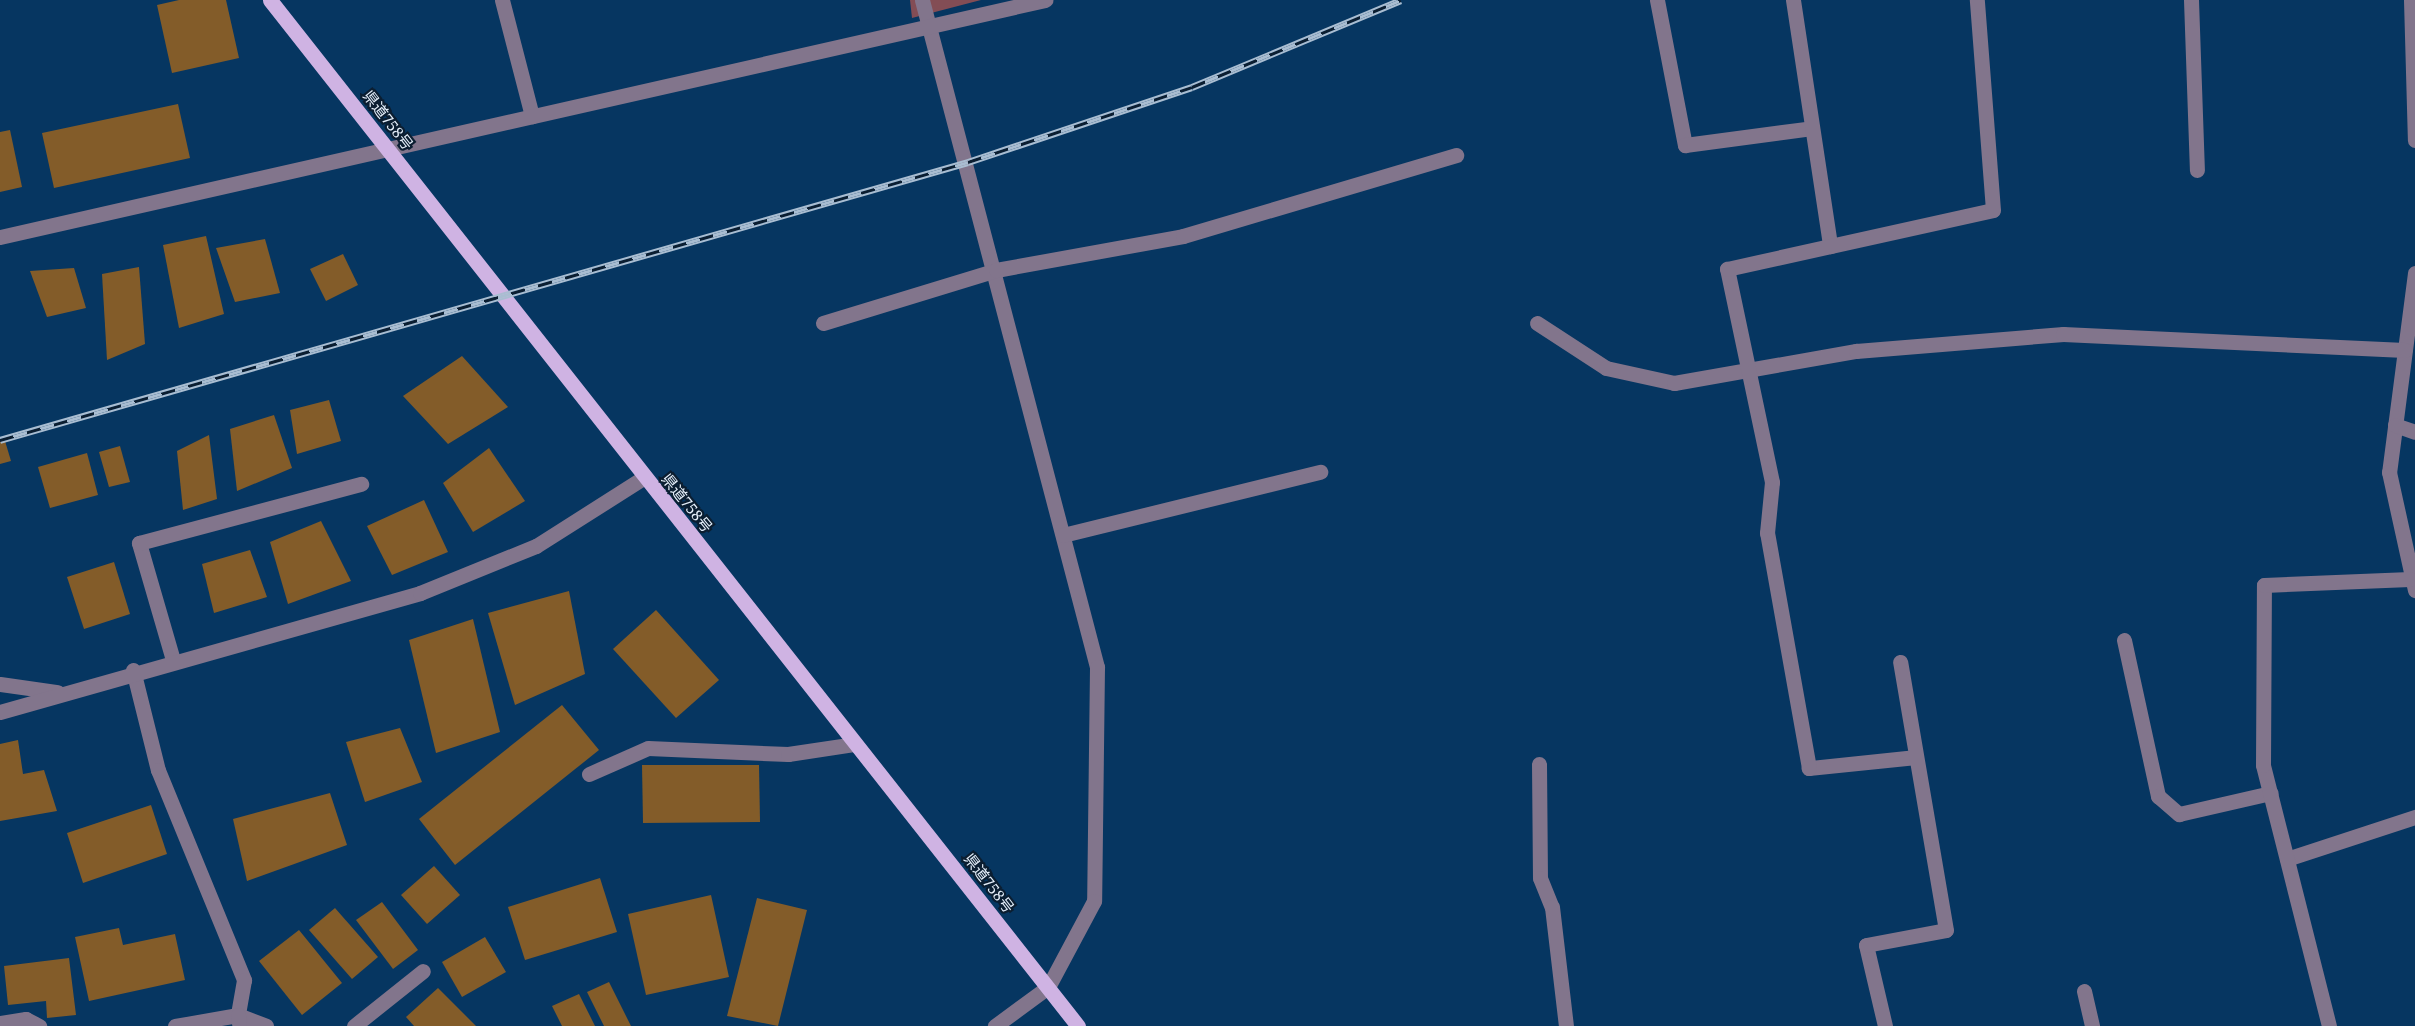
<!DOCTYPE html>
<html>
<head>
<meta charset="utf-8">
<style>
  body { margin:0 }
  #map { position:relative; width:2415px; height:1026px; overflow:hidden; background:#063661; font-family:"Noto Serif","Noto Sans JP",serif }
  div>[style] { position:absolute }
  .green>* { inset:0; background:#834d55 }
  .building>* { inset:0; background:#835c29 }
  .minor>* { height:15px; margin:-7.5px; padding:0 7.5px; transform-origin:7.5px; border-radius:7.5px; background:#82758c }
  .major>* { height:15px; margin:-7.5px; padding:0 7.5px; transform-origin:7.5px; border-radius:7.5px; background:#cfb3e3 }
  .rail>* { height:7px; margin-top:-3.5px; transform-origin:0; background:repeating-linear-gradient(90deg,#0b1e31 0 14px,#a9bdd1 0 28px); box-sizing:border-box; border-block:2px solid #a9bdd1 }
  span { translate:-50% -50%; white-space:nowrap; text-align:center; line-height:1.15; -webkit-text-stroke:4.5px #0b1e31; paint-order:stroke }
  .street-label { font-size:15px; color:#e6f0fb }
</style>
</head>
<body>
<div id="map">
  <div class="green">
    <i style="clip-path:polygon(910px 0,981px 0,912px 18px)"></i>
  </div>
  <div class="building">
    <i style="clip-path:polygon(179px 0,226px 0,239px 58px,172px 73px,157px 5px)"></i>
    <i style="clip-path:polygon(178px 104px,190px 158px,54px 188px,42px 133px)"></i>
    <i style="clip-path:polygon(10px 130px,22px 187px,0 192px,0 132px)"></i>
    <i style="clip-path:polygon(206px 236px,224px 314px,179px 328px,163px 245px)"></i>
    <i style="clip-path:polygon(265px 239px,280px 293px,235px 302px,216px 248px)"></i>
    <i style="clip-path:polygon(343px 254px,358px 285px,326px 301px,310px 269px)"></i>
    <i style="clip-path:polygon(139px 267px,145px 344px,107px 360px,102px 274px)"></i>
    <i style="clip-path:polygon(74px 268px,86px 308px,47px 317px,30px 271px)"></i>
    <i style="clip-path:polygon(462px 356px,508px 407px,448px 444px,403px 396px)"></i>
    <i style="clip-path:polygon(329px 400px,341px 441px,297px 454px,290px 410px)"></i>
    <i style="clip-path:polygon(274px 415px,292px 468px,237px 491px,230px 429px)"></i>
    <i style="clip-path:polygon(209px 435px,217px 499px,183px 510px,177px 451px)"></i>
    <i style="clip-path:polygon(5px 441px,11px 461px,0 464px,0 442px)"></i>
    <i style="clip-path:polygon(120px 446px,130px 482px,109px 487px,99px 452px)"></i>
    <i style="clip-path:polygon(489px 448px,525px 501px,473px 532px,443px 483px)"></i>
    <i style="clip-path:polygon(87px 453px,98px 495px,50px 508px,38px 467px)"></i>
    <i style="clip-path:polygon(424px 500px,448px 552px,392px 575px,367px 526px)"></i>
    <i style="clip-path:polygon(321px 521px,351px 581px,288px 604px,270px 542px)"></i>
    <i style="clip-path:polygon(250px 550px,267px 597px,214px 613px,202px 564px)"></i>
    <i style="clip-path:polygon(114px 562px,130px 614px,84px 629px,67px 577px)"></i>
    <i style="clip-path:polygon(569px 591px,585px 674px,515px 705px,488px 613px)"></i>
    <i style="clip-path:polygon(656px 610px,719px 680px,676px 718px,613px 649px)"></i>
    <i style="clip-path:polygon(473px 619px,500px 732px,436px 753px,409px 640px)"></i>
    <i style="clip-path:polygon(562px 705px,599px 750px,455px 865px,419px 819px)"></i>
    <i style="clip-path:polygon(400px 728px,422px 782px,365px 802px,346px 742px)"></i>
    <i style="clip-path:polygon(18px 740px,23px 774px,44px 770px,57px 811px,0 821px,0 744px)"></i>
    <i style="clip-path:polygon(642px 765px,759px 765px,760px 822px,643px 823px)"></i>
    <i style="clip-path:polygon(330px 793px,347px 845px,247px 881px,233px 819px)"></i>
    <i style="clip-path:polygon(151px 805px,167px 854px,83px 883px,67px 833px)"></i>
    <i style="clip-path:polygon(434px 866px,460px 895px,427px 924px,401px 895px)"></i>
    <i style="clip-path:polygon(600px 878px,617px 932px,525px 960px,508px 907px)"></i>
    <i style="clip-path:polygon(711px 895px,729px 977px,646px 995px,628px 914px)"></i>
    <i style="clip-path:polygon(757px 898px,807px 910px,778px 1026px,727px 1016px)"></i>
    <i style="clip-path:polygon(382px 902px,418px 950px,393px 969px,356px 920px)"></i>
    <i style="clip-path:polygon(335px 908px,378px 957px,352px 979px,309px 930px)"></i>
    <i style="clip-path:polygon(119px 928px,123px 945px,175px 934px,185px 980px,89px 1001px,75px 937px)"></i>
    <i style="clip-path:polygon(299px 930px,342px 983px,302px 1015px,259px 961px)"></i>
    <i style="clip-path:polygon(485px 937px,506px 972px,462px 997px,442px 962px)"></i>
    <i style="clip-path:polygon(69px 958px,76px 1015px,47px 1018px,46px 1001px,8px 1005px,4px 966px)"></i>
    <i style="clip-path:polygon(609px 982px,631px 1026px,604px 1026px,587px 992px)"></i>
    <i style="clip-path:polygon(438px 988px,476px 1026px,414px 1026px,406px 1017px)"></i>
    <i style="clip-path:polygon(579px 994px,595px 1026px,562px 1026px,552px 1006px)"></i>
  </div>
  <div class="minor">
    <i style="left:502px;top:0;width:120px;rotate:75.5deg"></i>
    <i style="left:922px;top:0;width:690px;rotate:75.3deg"></i>
    <i style="left:1097px;top:667px;width:234px;rotate:90.7deg"></i>
    <i style="left:1094px;top:901px;width:98px;rotate:118.1deg"></i>
    <i style="left:1048px;top:987px;width:66px;rotate:143.7deg"></i>
    <i style="left:1657px;top:0;width:148px;rotate:79.1deg"></i>
    <i style="left:1685px;top:145px;width:128px;rotate:-7.6deg"></i>
    <i style="left:1793px;top:0;width:249px;rotate:81.4deg"></i>
    <i style="left:2191px;top:0;width:170px;rotate:88deg"></i>
    <i style="left:2411px;top:0;width:140px;rotate:88.4deg"></i>
    <i style="left:0;top:237px;width:1072px;rotate:-12.78deg"></i>
    <i style="left:2415px;top:273px;width:201px;rotate:97.4deg"></i>
    <i style="left:2389px;top:472px;width:121px;rotate:77.6deg"></i>
    <i style="left:823px;top:323px;width:181px;rotate:-17deg"></i>
    <i style="left:996px;top:270px;width:190px;rotate:-10.3deg"></i>
    <i style="left:1183px;top:236px;width:285px;rotate:-16.5deg"></i>
    <i style="left:1537px;top:323px;width:82px;rotate:33.1deg"></i>
    <i style="left:1606px;top:368px;width:70px;rotate:12.4deg"></i>
    <i style="left:1674px;top:383px;width:185px;rotate:-10deg"></i>
    <i style="left:1856px;top:351px;width:208px;rotate:-4.7deg"></i>
    <i style="left:2063px;top:334px;width:342px;rotate:2.7deg"></i>
    <i style="left:2395px;top:425px;width:21px;rotate:19deg"></i>
    <i style="left:1063px;top:535px;width:265px;rotate:-13.8deg"></i>
    <i style="left:2124px;top:640px;width:160px;rotate:77.7deg"></i>
    <i style="left:2158px;top:796px;width:28px;rotate:41deg"></i>
    <i style="left:2179px;top:814px;width:94px;rotate:-12.9deg"></i>
    <i style="left:173px;top:660px;width:122px;rotate:-106.2deg"></i>
    <i style="left:139px;top:543px;width:230px;rotate:-14.9deg"></i>
    <i style="left:133px;top:670px;width:103px;rotate:76deg"></i>
    <i style="left:158px;top:770px;width:227px;rotate:67.7deg"></i>
    <i style="left:244px;top:980px;width:36px;rotate:100deg"></i>
    <i style="left:238px;top:1015px;width:30px;rotate:21deg"></i>
    <i style="left:0;top:684px;width:58px;rotate:8deg"></i>
    <i style="left:0;top:712px;width:437px;rotate:-15.8deg"></i>
    <i style="left:420px;top:593px;width:125px;rotate:-22.1deg"></i>
    <i style="left:536px;top:546px;width:127px;rotate:-32.4deg"></i>
    <i style="left:1916px;top:757px;width:108px;rotate:174.1deg"></i>
    <i style="left:1809px;top:768px;width:239px;rotate:-100.1deg"></i>
    <i style="left:1767px;top:533px;width:51px;rotate:-84.4deg"></i>
    <i style="left:1772px;top:482px;width:218px;rotate:-101.9deg"></i>
    <i style="left:1727px;top:269px;width:272px;rotate:-12.5deg"></i>
    <i style="left:1993px;top:210px;width:211px;rotate:-94.4deg"></i>
    <i style="left:1539px;top:764px;width:114px;rotate:89.5deg"></i>
    <i style="left:1540px;top:878px;width:31px;rotate:68deg"></i>
    <i style="left:1552px;top:907px;width:120px;rotate:83.3deg"></i>
    <i style="left:589px;top:774px;width:64px;rotate:-23.8deg"></i>
    <i style="left:648px;top:748px;width:140px;rotate:2.5deg"></i>
    <i style="left:788px;top:754px;width:68px;rotate:-8.5deg"></i>
    <i style="left:2287px;top:859px;width:135px;rotate:-18.2deg"></i>
    <i style="left:2084px;top:991px;width:36px;rotate:77deg"></i>
    <i style="left:0;top:1023px;width:26px;rotate:-9deg"></i>
    <i style="left:26px;top:1019px;width:15px;rotate:28deg"></i>
    <i style="left:175px;top:1026px;width:64px;rotate:-9.9deg"></i>
    <i style="left:238px;top:1015px;width:8px;rotate:83deg"></i>
    <i style="left:354px;top:1026px;width:88px;rotate:-38.6deg"></i>
    <i style="left:1885px;top:1026px;width:83px;rotate:-103.2deg"></i>
    <i style="left:1866px;top:945px;width:81px;rotate:-10.6deg"></i>
    <i style="left:1946px;top:930px;width:272px;rotate:-99.7deg"></i>
    <i style="left:2329px;top:1026px;width:269px;rotate:-104.2deg"></i>
    <i style="left:2263px;top:765px;width:180px;rotate:-89.7deg"></i>
    <i style="left:2264px;top:585px;width:146px;rotate:-2.4deg"></i>
  </div>
  <div class="major">
    <i style="left:270px;top:0;width:1306px;rotate:51.78deg"></i>
  </div>
  <div class="rail">
    <i style="left:0;top:440px;width:1007px;rotate:-16.02deg"></i>
    <i style="left:968px;top:162px;width:236px;rotate:-18.5deg"></i>
    <i style="left:1192px;top:87px;width:226px;rotate:-22.6deg"></i>
  </div>
  <div class="street-label">
    <span style="left:388px;top:120px;rotate:52deg">県道758号</span>
    <span style="left:687px;top:503px;rotate:51deg">県道758号</span>
    <span style="left:989px;top:883px;rotate:52deg">県道758号</span>
  </div>
</div>
</body>
</html>
